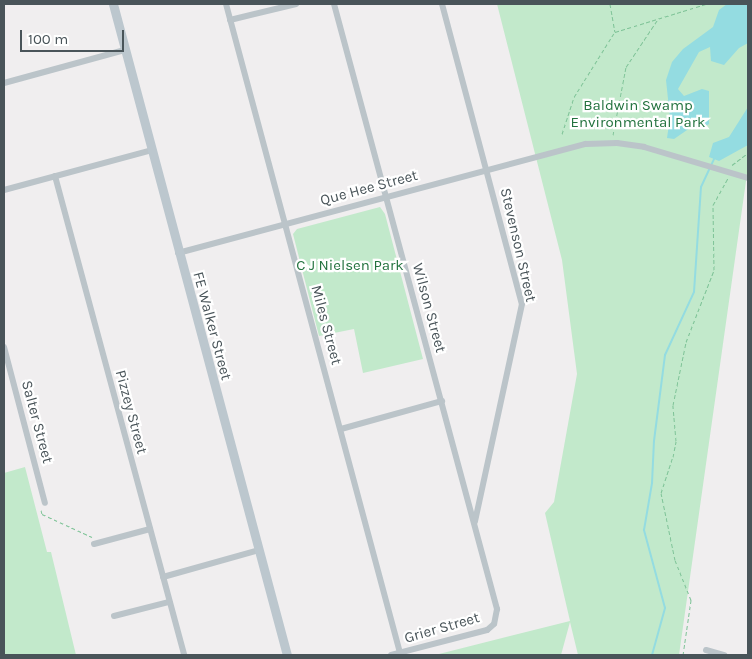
<!DOCTYPE html>
<html>
<head>
<meta charset="utf-8">
<style>
  body { margin:0 }
  #map { position:relative; width:752px; height:659px; overflow:hidden; background:#f0eeef; font-family:Karla,sans-serif }
  div>[style] { position:absolute }
  .green>* { inset:0; background:#c2e9cb }
  .water>* { inset:0; background:#94dce1 }
  .stream>* { height:2px; margin:-1px; padding:0 1px; transform-origin:1px; border-radius:1px; background:#94dce1 }
  .path>* { height:1px; margin-top:-0.5px; transform-origin:0; background:repeating-linear-gradient(90deg,#7ec397 0 4px,transparent 0 6.5px) }
  .street>* { height:6px; margin:-3px; padding:0 3px; transform-origin:3px; border-radius:3px; background:#bbc4c9 }
  .secondary>* { height:9px; margin:-4.5px; padding:0 4.5px; transform-origin:4.5px; border-radius:4.5px; background:#bcc7ce }
  span { translate:-50% -50%; white-space:nowrap; text-align:center; line-height:1.15; -webkit-text-stroke:4.5px #fff; paint-order:stroke }
  .park-label { font-size:15px; color:#22723e }
  .street-label { font-size:15px; color:#495459 }
  .frame { position:absolute; inset:0; border:5px solid #495459; pointer-events:none }
  .scale { position:absolute; left:20px; top:30px; width:104px; height:22px; box-sizing:border-box; border:2px solid #495459; border-top:0; padding-left:6px; font-size:15px; line-height:18px; white-space:nowrap; color:#495459; -webkit-text-stroke:4px #fff; paint-order:stroke }
</style>
</head>
<body>
<div id="map">
  <div class="green">
    <i style="clip-path:polygon(497px 4px,748px 4px,748px 167px,679px 655px,578px 655px,570px 622px,561px 655px,435px 655px,570px 621px,545px 513px,554px 502px,577px 374px,562px 260px)"></i>
    <i style="clip-path:polygon(380px 207px,385px 214px,423px 359px,363px 373px,354px 329px,319px 336px,293px 234px,297px 229px)"></i>
    <i style="clip-path:polygon(25px 467px,47px 552px,51px 552px,76px 655px,4px 655px,4px 473px)"></i>
  </div>
  <div class="water">
    <i style="clip-path:polygon(727px 4px,748px 4px,748px 43px,739px 48px,724px 65px,711px 61px,710px 47px,699px 52px,678px 89px,684px 96px,702px 89px,709px 91px,709px 124px,702px 128px,690px 128px,674px 139px,667px 138px,670px 118px,666px 80px,672px 62px,683px 49px,713px 27px,719px 10px)"></i>
    <i style="clip-path:polygon(748px 107px,748px 145px,719px 161px,709px 157px,713px 143px,729px 137px)"></i>
  </div>
  <div class="stream">
    <i style="left:652px;top:655px;width:49px;rotate:-74.5deg"></i>
    <i style="left:665px;top:608px;width:81px;rotate:-105.1deg"></i>
    <i style="left:644px;top:530px;width:48px;rotate:-80.3deg"></i>
    <i style="left:652px;top:483px;width:42px;rotate:-87.3deg"></i>
    <i style="left:654px;top:441px;width:87px;rotate:-82.7deg"></i>
    <i style="left:665px;top:355px;width:69px;rotate:-65.3deg"></i>
    <i style="left:694px;top:292px;width:105px;rotate:-86.2deg"></i>
    <i style="left:701px;top:187px;width:31px;rotate:-65deg"></i>
  </div>
  <div class="path">
    <i style="left:610px;top:4px;width:28px;rotate:80deg"></i>
    <i style="left:615px;top:32px;width:95px;rotate:-17.1deg"></i>
    <i style="left:562px;top:134px;width:39px;rotate:-72deg"></i>
    <i style="left:574px;top:97px;width:75px;rotate:-58deg"></i>
    <i style="left:613px;top:135px;width:69px;rotate:-79.2deg"></i>
    <i style="left:626px;top:67px;width:58px;rotate:-56.3deg"></i>
    <i style="left:732px;top:165px;width:20px;rotate:-37deg"></i>
    <i style="left:41px;top:510px;width:4px;rotate:76deg"></i>
    <i style="left:42px;top:514px;width:55px;rotate:24.7deg"></i>
    <i style="left:683px;top:655px;width:56px;rotate:-81.7deg"></i>
    <i style="left:691px;top:600px;width:43px;rotate:-111.8deg"></i>
    <i style="left:675px;top:560px;width:68px;rotate:-101.8deg"></i>
    <i style="left:661px;top:493px;width:38px;rotate:-72deg"></i>
    <i style="left:673px;top:457px;width:16px;rotate:-79deg"></i>
    <i style="left:676px;top:441px;width:36px;rotate:-95deg"></i>
    <i style="left:673px;top:405px;width:64px;rotate:-78.3deg"></i>
    <i style="left:686px;top:342px;width:77px;rotate:-68.7deg"></i>
    <i style="left:714px;top:270px;width:65px;rotate:-90.9deg"></i>
    <i style="left:713px;top:205px;width:31px;rotate:-61deg"></i>
    <i style="left:695px;top:655px;width:5px;rotate:-11deg"></i>
  </div>
  <div class="street">
    <i style="left:226px;top:4px;width:672px;rotate:74.99deg"></i>
    <i style="left:334px;top:4px;width:627px;rotate:74.92deg"></i>
    <i style="left:497px;top:609px;width:15px;rotate:101deg"></i>
    <i style="left:494px;top:624px;width:9px;rotate:139deg"></i>
    <i style="left:487px;top:630px;width:99px;rotate:165.4deg"></i>
    <i style="left:442px;top:4px;width:310px;rotate:75.1deg"></i>
    <i style="left:522px;top:304px;width:223px;rotate:102.2deg"></i>
    <i style="left:230px;top:20px;width:68px;rotate:-13.6deg"></i>
    <i style="left:4px;top:83px;width:125px;rotate:-15.3deg"></i>
    <i style="left:55px;top:176px;width:496px;rotate:74.9deg"></i>
    <i style="left:4px;top:190px;width:153px;rotate:-15.1deg"></i>
    <i style="left:178px;top:253px;width:422px;rotate:-15deg"></i>
    <i style="left:586px;top:144px;width:31px;rotate:-2deg"></i>
    <i style="left:617px;top:143px;width:27px;rotate:8deg"></i>
    <i style="left:644px;top:147px;width:109px;rotate:16.6deg"></i>
    <i style="left:4px;top:347px;width:161px;rotate:75.3deg"></i>
    <i style="left:341px;top:429px;width:105px;rotate:-15.5deg"></i>
    <i style="left:94px;top:544px;width:58px;rotate:-15deg"></i>
    <i style="left:163px;top:577px;width:100px;rotate:-15.7deg"></i>
    <i style="left:114px;top:616px;width:57px;rotate:-14.3deg"></i>
    <i style="left:706px;top:650px;width:19px;rotate:16deg"></i>
  </div>
  <div class="secondary">
    <i style="left:113px;top:4px;width:674px;rotate:75.04deg"></i>
  </div>
  <div class="park-label">
    <span style="left:638px;top:114px">Baldwin Swamp<br>Environmental Park</span>
    <span style="left:350px;top:266px">C J Nielsen Park</span>
  </div>
  <div class="street-label">
    <span style="left:369px;top:188px;rotate:-15deg">Que Hee Street</span>
    <span style="left:518px;top:245px;rotate:77deg">Stevenson Street</span>
    <span style="left:429px;top:308px;rotate:75deg">Wilson Street</span>
    <span style="left:326px;top:325px;rotate:75deg">Miles Street</span>
    <span style="left:212px;top:326px;rotate:75deg">FE Walker Street</span>
    <span style="left:131px;top:412px;rotate:75deg">Pizzey Street</span>
    <span style="left:37px;top:422px;rotate:75deg">Salter Street</span>
    <span style="left:442px;top:628px;rotate:-16deg">Grier Street</span>
  </div>
  <div class="frame"></div>
  <div class="scale">100 m</div>
</div>
</body>
</html>
